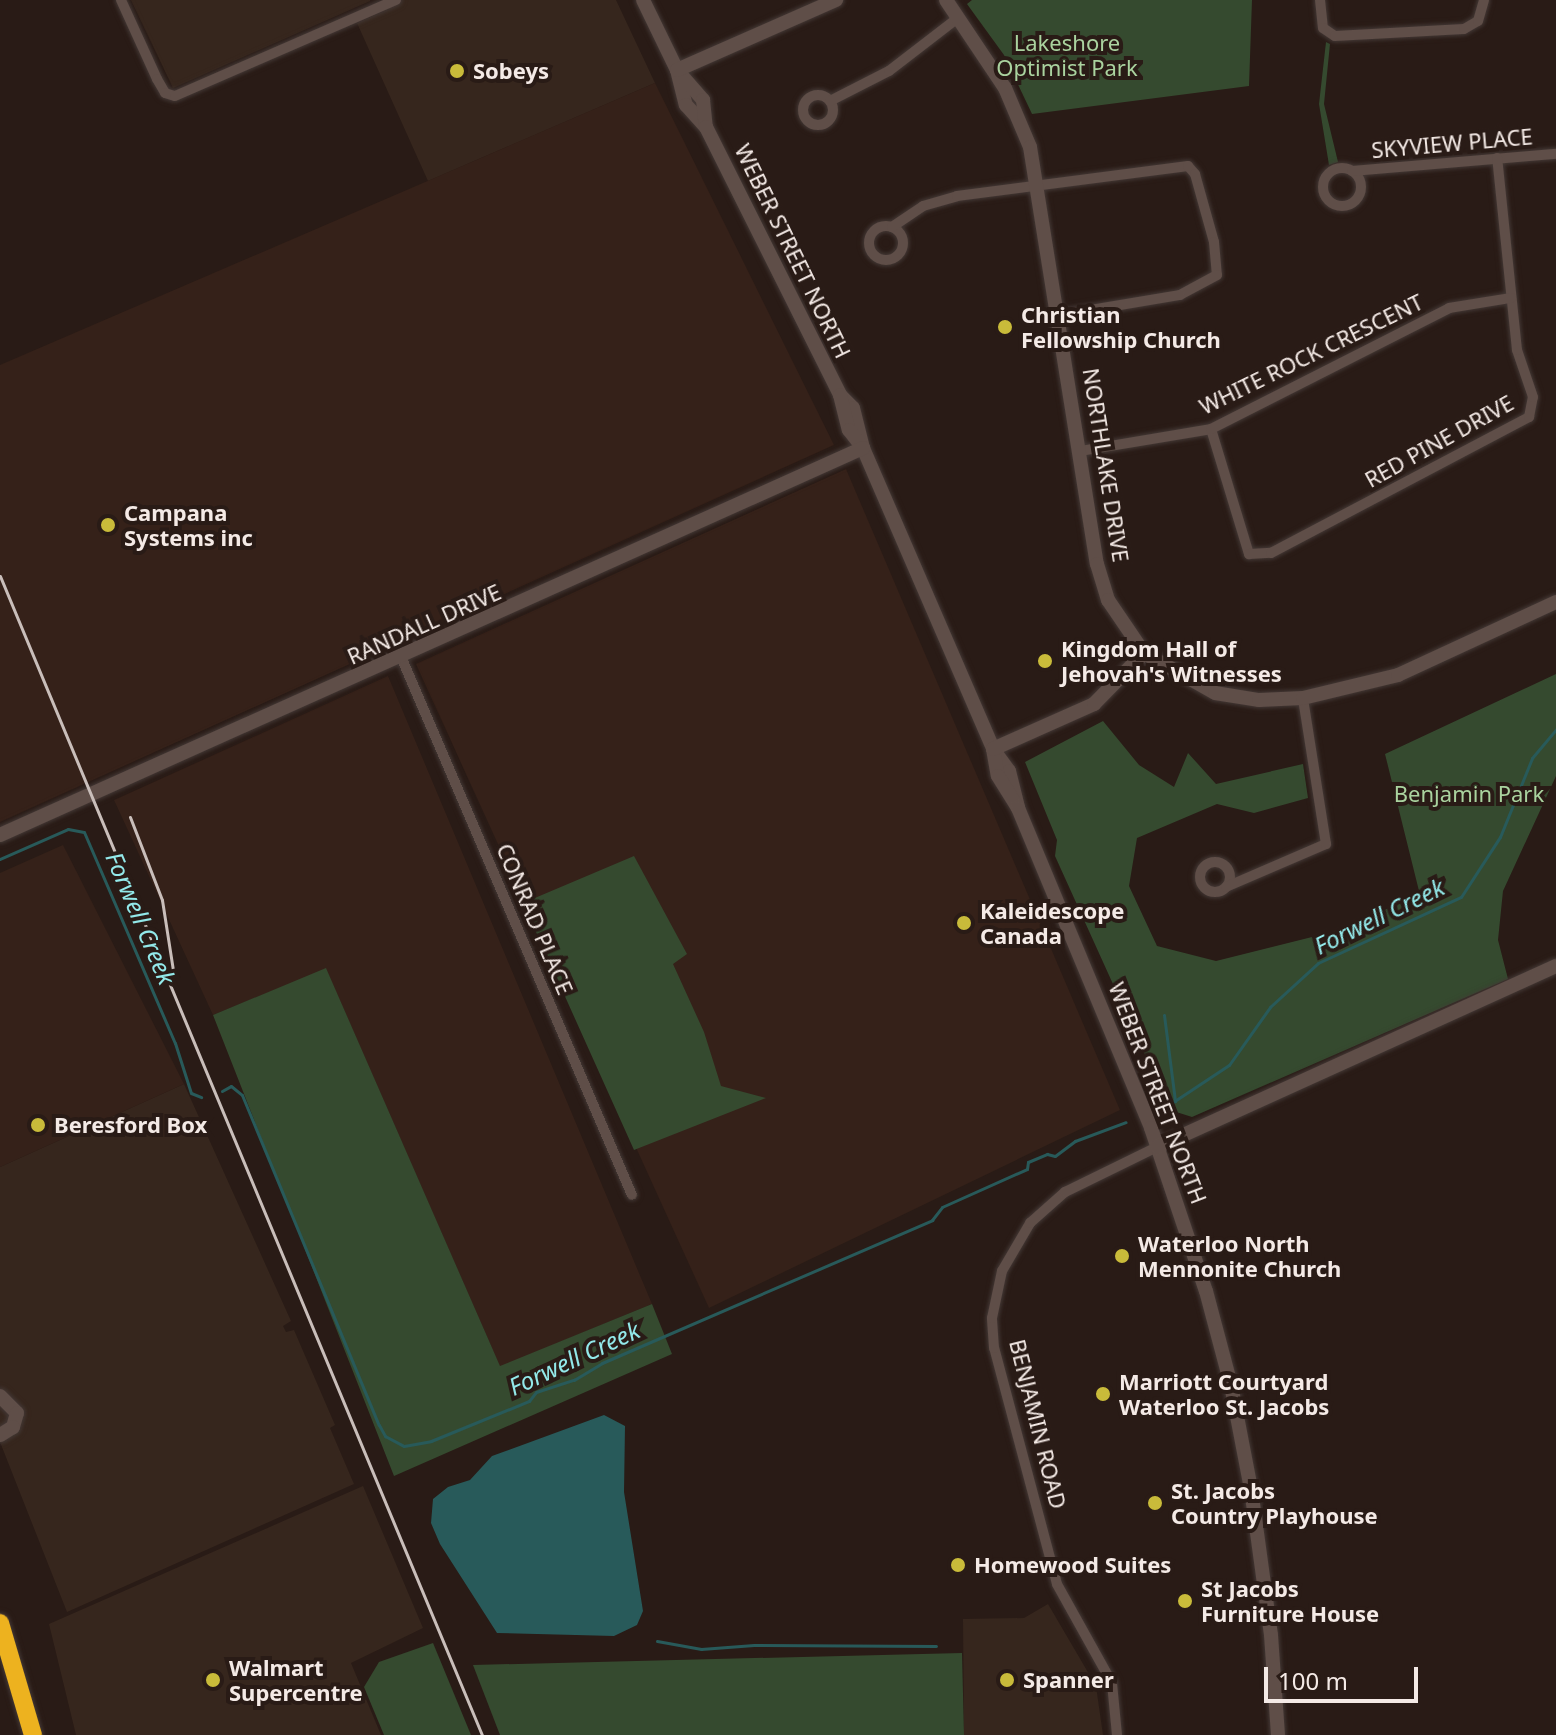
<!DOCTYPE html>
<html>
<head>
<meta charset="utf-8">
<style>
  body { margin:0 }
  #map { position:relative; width:1556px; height:1735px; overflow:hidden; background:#291b16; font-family:"Noto Sans",sans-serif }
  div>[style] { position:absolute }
  .commercial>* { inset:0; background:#36261d }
  .built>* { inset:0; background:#352119 }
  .green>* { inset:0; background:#354a2f }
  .water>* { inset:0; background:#285a5a }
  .stream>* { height:3px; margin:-1.5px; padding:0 1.5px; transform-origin:1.5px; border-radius:1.5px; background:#285a5a }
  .roads { filter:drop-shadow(0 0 2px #433835) drop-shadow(0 0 2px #433835) }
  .street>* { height:10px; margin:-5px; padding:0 5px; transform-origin:5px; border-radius:5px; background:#5f4e48 }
  .street>.ring { margin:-5px; padding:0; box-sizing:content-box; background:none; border:10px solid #5f4e48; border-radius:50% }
  .secondary>* { height:14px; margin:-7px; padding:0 7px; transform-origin:7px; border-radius:7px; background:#5f4e48 }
  .highway>* { height:18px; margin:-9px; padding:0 9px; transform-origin:9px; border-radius:9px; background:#edb21f }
  .rail>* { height:3px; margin:-1.5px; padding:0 1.5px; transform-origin:1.5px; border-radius:1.5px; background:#c9beba }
  .dots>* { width:22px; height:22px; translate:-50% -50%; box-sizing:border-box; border:4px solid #291b16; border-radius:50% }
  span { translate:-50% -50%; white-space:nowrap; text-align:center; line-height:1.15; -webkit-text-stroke:8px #291b16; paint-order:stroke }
  .park-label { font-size:22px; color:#aad39f }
  .poi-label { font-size:22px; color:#f4eae6; font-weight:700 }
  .left { translate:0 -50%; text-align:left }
  .street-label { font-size:22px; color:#f4eae6 }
  .water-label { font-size:24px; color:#93e9ea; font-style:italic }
  .scale { position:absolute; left:1264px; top:1667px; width:154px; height:36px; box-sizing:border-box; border:4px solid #f4eae6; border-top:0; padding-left:10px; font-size:24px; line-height:28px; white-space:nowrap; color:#f4eae6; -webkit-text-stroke:6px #291b16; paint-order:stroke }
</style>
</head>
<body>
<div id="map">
  <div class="commercial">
    <i style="clip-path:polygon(131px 0,370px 0,370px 1px,173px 88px)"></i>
    <i style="clip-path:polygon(386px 0,616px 0,655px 83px,428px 181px,357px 23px,389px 9px)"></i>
    <i style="clip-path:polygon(184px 1084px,291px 1321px,283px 1326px,286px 1332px,294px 1330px,335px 1425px,330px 1428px,354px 1484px,67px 1612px,0 1442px,0 1167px)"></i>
    <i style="clip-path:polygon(363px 1486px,423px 1628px,351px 1663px,381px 1735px,76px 1735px,49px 1624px)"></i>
    <i style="clip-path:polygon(1048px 1604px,1096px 1686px,1103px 1735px,964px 1735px,963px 1619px,1024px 1618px)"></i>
  </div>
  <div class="built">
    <i style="clip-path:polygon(655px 83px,834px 445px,0 822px,0 365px)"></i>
    <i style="clip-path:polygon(846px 469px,1120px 1110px,709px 1308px,416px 664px)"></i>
    <i style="clip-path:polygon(388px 676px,652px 1304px,500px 1367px,326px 969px,213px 1015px,114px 800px)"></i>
    <i style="clip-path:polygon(63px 845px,184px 1084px,0 1167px,0 873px)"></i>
  </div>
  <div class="green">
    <i style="clip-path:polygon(972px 0,1252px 0,1249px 86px,1032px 114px,1004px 55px,967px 4px)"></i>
    <i style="clip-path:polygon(1326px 42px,1330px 44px,1324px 104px,1338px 162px,1329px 165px,1319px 104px)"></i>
    <i style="clip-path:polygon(1556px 674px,1556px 776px,1503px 891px,1498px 940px,1508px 979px,1192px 1117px,1170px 1110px,1055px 856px,1057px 840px,1025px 762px,1103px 721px,1139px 765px,1174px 787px,1188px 753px,1216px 784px,1303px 764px,1308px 798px,1254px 813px,1217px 804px,1137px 838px,1129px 886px,1157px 946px,1216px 961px,1332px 932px,1420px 895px,1385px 754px)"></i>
    <i style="clip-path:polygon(634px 856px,687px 954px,673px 964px,704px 1032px,721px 1086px,766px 1098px,634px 1150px,523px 903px)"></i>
    <i style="clip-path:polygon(326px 968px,500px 1366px,652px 1304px,672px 1354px,394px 1476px,213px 1015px)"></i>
    <i style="clip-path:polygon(433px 1643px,471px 1735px,384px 1735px,364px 1687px,379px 1662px)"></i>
    <i style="clip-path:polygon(962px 1653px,964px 1735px,500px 1735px,473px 1665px)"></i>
  </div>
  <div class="water">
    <i style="clip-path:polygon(604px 1415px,625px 1426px,624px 1492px,643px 1611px,637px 1625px,614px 1636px,497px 1633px,440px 1544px,431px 1523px,433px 1499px,448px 1487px,470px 1480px,492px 1456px)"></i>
  </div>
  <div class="stream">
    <i style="left:0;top:859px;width:74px;rotate:-23.8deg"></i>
    <i style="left:68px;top:829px;width:16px;rotate:11deg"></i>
    <i style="left:84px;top:832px;width:230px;rotate:66.7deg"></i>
    <i style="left:175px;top:1043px;width:52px;rotate:72.3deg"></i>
    <i style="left:191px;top:1093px;width:11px;rotate:22deg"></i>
    <i style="left:1164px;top:1015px;width:87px;rotate:82.7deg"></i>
    <i style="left:222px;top:1091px;width:10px;rotate:-29deg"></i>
    <i style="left:231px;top:1086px;width:14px;rotate:39deg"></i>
    <i style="left:242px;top:1095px;width:357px;rotate:67.5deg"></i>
    <i style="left:379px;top:1425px;width:13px;rotate:61deg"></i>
    <i style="left:385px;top:1436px;width:21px;rotate:28deg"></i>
    <i style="left:404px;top:1446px;width:27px;rotate:-10deg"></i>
    <i style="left:431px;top:1441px;width:106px;rotate:-22.2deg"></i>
    <i style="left:529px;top:1401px;width:11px;rotate:-52deg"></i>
    <i style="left:536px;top:1392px;width:40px;rotate:-18deg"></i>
    <i style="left:574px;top:1380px;width:33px;rotate:-31deg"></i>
    <i style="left:602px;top:1363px;width:360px;rotate:-23.4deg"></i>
    <i style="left:932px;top:1220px;width:16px;rotate:-52deg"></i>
    <i style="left:942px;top:1207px;width:93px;rotate:-24.1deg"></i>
    <i style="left:1027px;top:1169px;width:7px;rotate:-82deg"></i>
    <i style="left:1028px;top:1162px;width:21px;rotate:-23deg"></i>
    <i style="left:1047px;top:1154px;width:8px;rotate:14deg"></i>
    <i style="left:1055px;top:1156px;width:25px;rotate:-37deg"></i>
    <i style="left:1075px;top:1141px;width:54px;rotate:-20.4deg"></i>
    <i style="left:1170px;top:1104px;width:71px;rotate:-33.5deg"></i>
    <i style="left:1229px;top:1065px;width:71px;rotate:-54.7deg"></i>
    <i style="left:1270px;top:1007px;width:65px;rotate:-42.5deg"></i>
    <i style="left:1318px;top:963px;width:157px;rotate:-24.8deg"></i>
    <i style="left:1461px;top:897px;width:72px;rotate:-57deg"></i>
    <i style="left:1500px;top:837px;width:85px;rotate:-67.9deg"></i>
    <i style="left:1532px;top:758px;width:38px;rotate:-50deg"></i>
    <i style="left:657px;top:1641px;width:45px;rotate:10.3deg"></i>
    <i style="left:701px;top:1649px;width:53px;rotate:-4.3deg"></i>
    <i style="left:754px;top:1645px;width:182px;rotate:0.3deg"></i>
  </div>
  <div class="roads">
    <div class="street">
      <i style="left:121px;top:0;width:87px;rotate:65.5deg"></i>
      <i style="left:157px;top:79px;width:16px;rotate:60deg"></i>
      <i style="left:165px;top:93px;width:10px;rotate:17deg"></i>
      <i style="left:175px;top:96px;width:241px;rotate:-23.5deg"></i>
      <i style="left:1320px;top:0;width:28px;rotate:84deg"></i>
      <i style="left:1323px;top:28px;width:14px;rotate:34deg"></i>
      <i style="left:1335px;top:36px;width:129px;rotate:-3.1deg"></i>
      <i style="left:1464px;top:29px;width:16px;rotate:-30deg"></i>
      <i style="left:1478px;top:21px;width:22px;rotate:-74deg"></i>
      <i class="ring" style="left:803px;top:95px;width:20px;height:20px"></i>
      <i style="left:830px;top:101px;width:66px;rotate:-27deg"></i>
      <i style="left:889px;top:71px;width:88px;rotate:-37.6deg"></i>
      <i class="ring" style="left:1323px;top:168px;width:28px;height:28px"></i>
      <i style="left:1352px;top:171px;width:205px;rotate:-4.8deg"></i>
      <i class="ring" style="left:869px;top:226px;width:24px;height:24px"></i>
      <i style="left:892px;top:227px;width:37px;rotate:-34deg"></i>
      <i style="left:923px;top:206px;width:35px;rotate:-16deg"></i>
      <i style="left:957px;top:196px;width:233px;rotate:-7.4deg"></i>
      <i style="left:1188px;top:166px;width:11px;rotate:49deg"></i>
      <i style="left:1195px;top:174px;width:71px;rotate:74.4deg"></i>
      <i style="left:1214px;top:242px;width:33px;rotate:85deg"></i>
      <i style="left:1217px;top:275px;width:42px;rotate:151.6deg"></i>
      <i style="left:1180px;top:295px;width:122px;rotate:170.5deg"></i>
      <i style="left:1211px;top:429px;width:131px;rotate:73.1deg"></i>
      <i style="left:1249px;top:554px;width:22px;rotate:-3deg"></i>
      <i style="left:1271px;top:553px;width:292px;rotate:-27.8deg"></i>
      <i style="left:1529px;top:417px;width:20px;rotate:-79deg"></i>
      <i style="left:1533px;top:397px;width:50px;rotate:-108.8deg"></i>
      <i style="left:1517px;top:350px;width:193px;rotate:-95.9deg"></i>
      <i style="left:1080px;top:451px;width:133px;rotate:-9.5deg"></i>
      <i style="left:1211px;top:429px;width:267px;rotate:-26.9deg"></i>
      <i style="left:1449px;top:308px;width:63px;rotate:-9.2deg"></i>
      <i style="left:402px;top:659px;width:583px;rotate:66.78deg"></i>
      <i class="ring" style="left:1200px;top:862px;width:20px;height:20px"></i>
      <i style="left:1226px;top:887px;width:109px;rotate:-23.3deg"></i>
      <i style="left:1326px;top:844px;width:148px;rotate:-99deg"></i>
      <i style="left:1117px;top:1735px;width:52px;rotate:-95.5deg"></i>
      <i style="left:1112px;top:1683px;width:113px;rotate:-119.1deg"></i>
      <i style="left:1057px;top:1584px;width:244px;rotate:-104.9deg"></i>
      <i style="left:994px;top:1348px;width:30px;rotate:-94deg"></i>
      <i style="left:992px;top:1318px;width:48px;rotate:-78deg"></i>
      <i style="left:1002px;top:1271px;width:56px;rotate:-59.7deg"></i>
      <i style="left:1030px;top:1223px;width:47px;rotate:-41.5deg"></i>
      <i style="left:1065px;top:1192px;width:102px;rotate:-26.1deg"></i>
    </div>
    <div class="secondary">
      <i style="left:643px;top:0;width:78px;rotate:64.1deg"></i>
      <i style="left:677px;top:70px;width:36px;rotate:76deg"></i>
      <i style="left:686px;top:105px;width:30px;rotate:48deg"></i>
      <i style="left:946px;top:0;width:106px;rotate:56.2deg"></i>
      <i style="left:1005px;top:88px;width:64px;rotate:67deg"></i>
      <i style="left:1030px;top:147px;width:422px;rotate:80.9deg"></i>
      <i style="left:1097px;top:564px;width:38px;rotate:73deg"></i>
      <i style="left:1108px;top:600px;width:64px;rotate:55.8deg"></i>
      <i style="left:1144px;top:653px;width:81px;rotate:29.4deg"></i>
      <i style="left:1215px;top:693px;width:45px;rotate:9deg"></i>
      <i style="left:1259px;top:700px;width:44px;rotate:-2.6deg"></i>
      <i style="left:1303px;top:698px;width:98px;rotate:-13.6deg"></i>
      <i style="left:1398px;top:675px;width:174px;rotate:-24.8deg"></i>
      <i style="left:677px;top:70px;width:40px;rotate:49deg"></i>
      <i style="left:703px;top:100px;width:27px;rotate:84deg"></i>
      <i style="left:706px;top:127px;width:300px;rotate:63.4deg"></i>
      <i style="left:840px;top:395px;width:18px;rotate:45deg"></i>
      <i style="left:853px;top:408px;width:41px;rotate:76deg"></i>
      <i style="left:677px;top:70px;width:174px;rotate:-23.8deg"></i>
      <i style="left:840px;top:395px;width:36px;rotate:76deg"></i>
      <i style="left:849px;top:430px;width:23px;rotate:52deg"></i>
      <i style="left:863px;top:448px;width:328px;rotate:66.6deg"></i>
      <i style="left:993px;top:749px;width:27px;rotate:54deg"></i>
      <i style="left:1009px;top:771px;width:38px;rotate:76deg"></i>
      <i style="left:993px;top:749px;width:27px;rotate:80deg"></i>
      <i style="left:998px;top:776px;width:38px;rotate:58deg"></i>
      <i style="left:1018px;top:808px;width:347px;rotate:67.4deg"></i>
      <i style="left:1151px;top:1128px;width:172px;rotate:71.4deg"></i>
      <i style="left:1206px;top:1291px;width:97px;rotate:75.1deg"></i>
      <i style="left:1231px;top:1385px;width:106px;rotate:79.1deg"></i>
      <i style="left:1251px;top:1489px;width:147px;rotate:82.2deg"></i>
      <i style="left:1271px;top:1635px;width:100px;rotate:86deg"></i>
      <i style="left:993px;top:749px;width:111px;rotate:-24deg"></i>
      <i style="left:1094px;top:704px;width:71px;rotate:-45.6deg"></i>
      <i style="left:0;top:835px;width:946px;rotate:-24.15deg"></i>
      <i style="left:1157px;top:1147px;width:438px;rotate:-24.4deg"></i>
      <i style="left:0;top:1396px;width:24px;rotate:45deg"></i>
      <i style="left:17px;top:1413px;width:15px;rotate:106deg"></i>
      <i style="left:13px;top:1427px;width:15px;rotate:148deg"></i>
    </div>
    <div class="highway">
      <i style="left:0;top:1623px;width:117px;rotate:73.6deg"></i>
    </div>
  </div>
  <div class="rail">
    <i style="left:0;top:576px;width:1255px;rotate:67.42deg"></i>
    <i style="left:130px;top:817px;width:89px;rotate:68.9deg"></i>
    <i style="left:162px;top:900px;width:71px;rotate:81.1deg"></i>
  </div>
  <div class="dots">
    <i style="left:457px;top:71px;background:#c9bb3a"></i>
    <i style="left:1005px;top:327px;background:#c9bb3a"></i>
    <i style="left:108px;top:525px;background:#c9bb3a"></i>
    <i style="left:1045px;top:661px;background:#c9bb3a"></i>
    <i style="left:964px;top:923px;background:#c9bb3a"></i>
    <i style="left:38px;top:1125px;background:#c9bb3a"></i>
    <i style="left:1122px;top:1256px;background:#c9bb3a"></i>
    <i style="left:1103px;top:1394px;background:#c9bb3a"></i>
    <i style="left:1155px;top:1503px;background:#c9bb3a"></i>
    <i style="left:958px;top:1565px;background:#c9bb3a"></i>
    <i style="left:1185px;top:1601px;background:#c9bb3a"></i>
    <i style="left:213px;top:1680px;background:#c9bb3a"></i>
    <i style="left:1007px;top:1680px;background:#c9bb3a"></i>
  </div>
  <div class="park-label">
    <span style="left:1067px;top:55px">Lakeshore<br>Optimist Park</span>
    <span style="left:1469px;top:794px">Benjamin Park</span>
  </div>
  <div class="poi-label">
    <span class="left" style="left:473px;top:71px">Sobeys</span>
    <span class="left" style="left:1021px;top:327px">Christian<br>Fellowship Church</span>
    <span class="left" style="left:124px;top:525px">Campana<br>Systems inc</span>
    <span class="left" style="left:1061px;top:661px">Kingdom Hall of<br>Jehovah's Witnesses</span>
    <span class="left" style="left:980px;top:923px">Kaleidescope<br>Canada</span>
    <span class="left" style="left:54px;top:1125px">Beresford Box</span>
    <span class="left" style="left:1138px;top:1256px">Waterloo North<br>Mennonite Church</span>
    <span class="left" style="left:1119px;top:1394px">Marriott Courtyard<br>Waterloo St. Jacobs</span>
    <span class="left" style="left:1171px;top:1503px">St. Jacobs<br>Country Playhouse</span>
    <span class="left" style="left:974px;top:1565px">Homewood Suites</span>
    <span class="left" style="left:1201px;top:1601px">St Jacobs<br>Furniture House</span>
    <span class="left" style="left:229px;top:1680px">Walmart<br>Supercentre</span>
    <span class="left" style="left:1023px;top:1680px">Spanner</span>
  </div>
  <div class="street-label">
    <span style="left:1452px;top:143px;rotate:-5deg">SKYVIEW PLACE</span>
    <span style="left:793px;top:251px;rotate:64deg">WEBER STREET NORTH</span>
    <span style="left:1311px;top:354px;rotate:-26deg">WHITE ROCK CRESCENT</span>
    <span style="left:1439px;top:441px;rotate:-29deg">RED PINE DRIVE</span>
    <span style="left:1106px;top:465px;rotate:81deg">NORTHLAKE DRIVE</span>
    <span style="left:424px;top:624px;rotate:-24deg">RANDALL DRIVE</span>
    <span style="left:535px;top:919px;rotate:67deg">CONRAD PLACE</span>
    <span style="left:1158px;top:1093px;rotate:69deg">WEBER STREET NORTH</span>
    <span style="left:1038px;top:1424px;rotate:76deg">BENJAMIN ROAD</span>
  </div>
  <div class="water-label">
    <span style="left:1379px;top:916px;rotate:-26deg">Forwell Creek</span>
    <span style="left:141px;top:918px;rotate:67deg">Forwell Creek</span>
    <span style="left:574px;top:1358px;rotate:-25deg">Forwell Creek</span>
  </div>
  <div class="scale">100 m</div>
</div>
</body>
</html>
